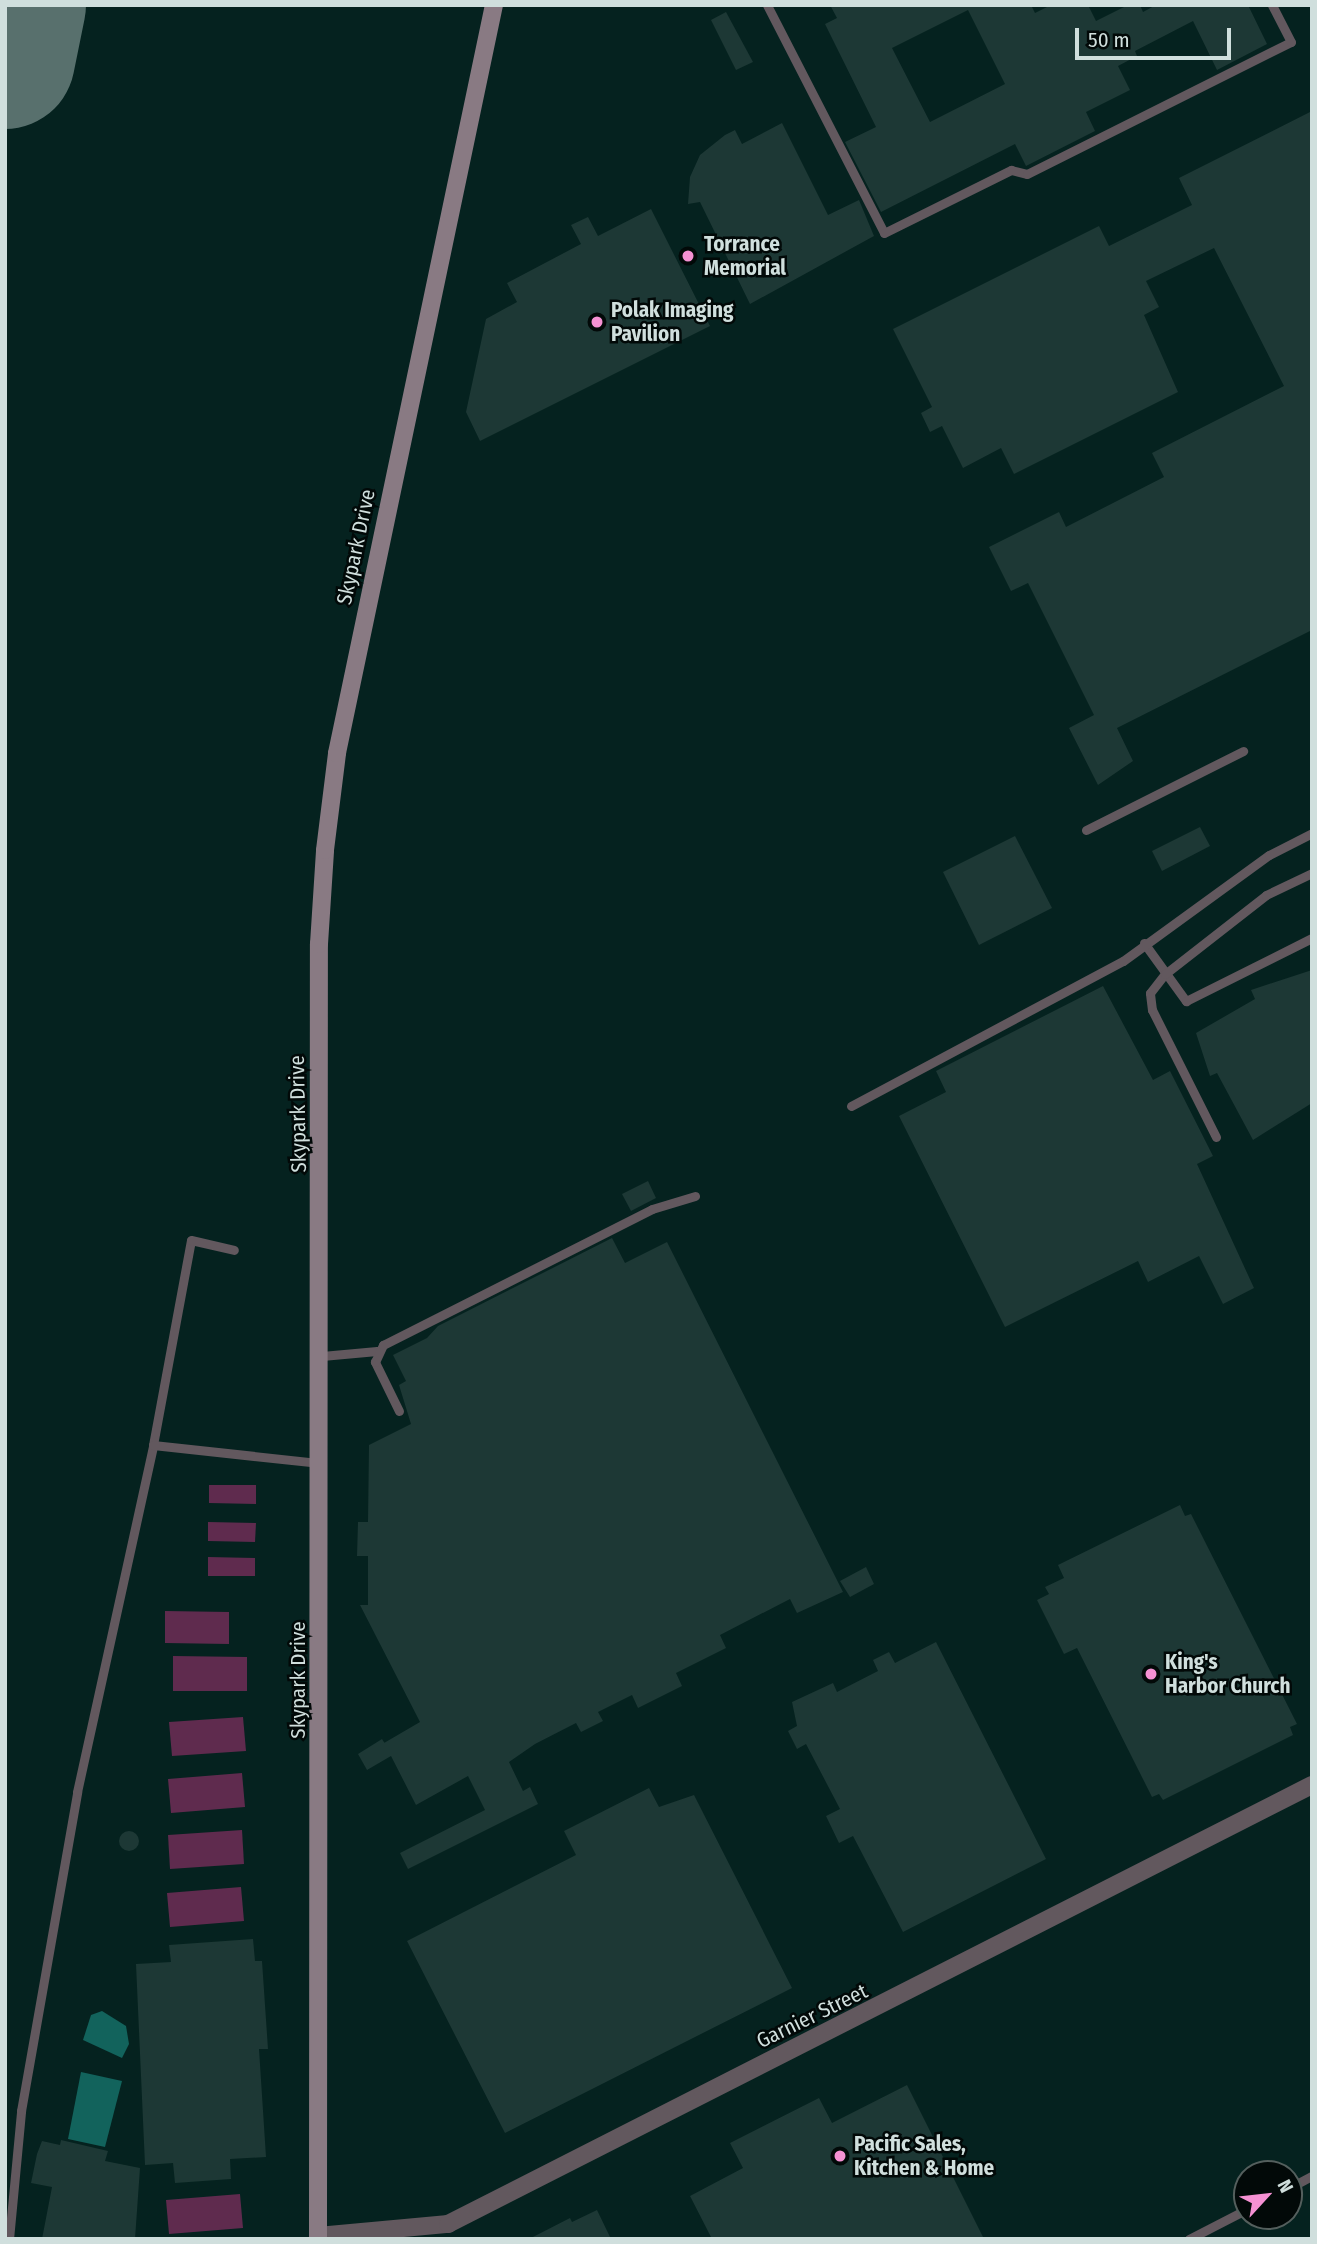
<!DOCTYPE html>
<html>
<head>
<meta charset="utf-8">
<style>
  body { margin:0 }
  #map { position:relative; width:1317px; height:2244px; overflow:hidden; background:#05221f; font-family:"Fira Sans Condensed",sans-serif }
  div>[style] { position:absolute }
  .green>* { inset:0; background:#5f2b4e }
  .water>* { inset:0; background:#12635c }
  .runway>* { height:140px; margin:-70px; padding:0 70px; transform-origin:70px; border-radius:70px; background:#58706d }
  .building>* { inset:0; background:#1d3835 }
  .round { border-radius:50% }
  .service>* { height:9px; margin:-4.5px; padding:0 4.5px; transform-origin:4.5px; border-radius:4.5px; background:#62585e }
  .tertiary>* { height:18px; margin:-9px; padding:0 9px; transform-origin:9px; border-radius:9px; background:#62585e }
  .secondary>* { height:18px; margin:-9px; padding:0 9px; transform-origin:9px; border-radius:9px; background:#897a83 }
  .dots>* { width:19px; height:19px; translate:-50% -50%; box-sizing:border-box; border:4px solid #020908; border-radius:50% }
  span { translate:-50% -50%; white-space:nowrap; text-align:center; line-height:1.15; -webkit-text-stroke:5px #020908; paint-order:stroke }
  .poi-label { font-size:21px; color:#d0dfdd; font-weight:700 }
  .left { translate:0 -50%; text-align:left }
  .street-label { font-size:21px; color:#d0dfdd }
  .frame { position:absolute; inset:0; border:7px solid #d0dfdd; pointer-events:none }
  .north { position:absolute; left:1233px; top:2160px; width:70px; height:70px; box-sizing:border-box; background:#020908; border:2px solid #545f5d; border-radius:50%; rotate:63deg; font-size:19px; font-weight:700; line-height:28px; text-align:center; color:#d0dfdd }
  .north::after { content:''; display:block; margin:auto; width:24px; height:32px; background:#f591d3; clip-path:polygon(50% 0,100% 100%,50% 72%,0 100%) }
  .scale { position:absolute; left:1075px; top:28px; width:156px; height:32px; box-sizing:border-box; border:4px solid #d0dfdd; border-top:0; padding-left:9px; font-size:21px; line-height:24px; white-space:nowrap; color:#d0dfdd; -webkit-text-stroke:5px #020908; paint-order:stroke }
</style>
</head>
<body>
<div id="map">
  <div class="green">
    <i style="clip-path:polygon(209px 1485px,256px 1485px,256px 1504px,209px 1503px)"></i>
    <i style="clip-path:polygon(208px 1522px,256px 1523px,255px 1542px,208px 1541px)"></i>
    <i style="clip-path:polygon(208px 1557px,255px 1558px,255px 1576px,208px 1576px)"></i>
    <i style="clip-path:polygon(165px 1611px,229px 1612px,229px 1644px,165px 1643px)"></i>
    <i style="clip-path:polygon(173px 1656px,247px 1657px,247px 1691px,173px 1691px)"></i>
    <i style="clip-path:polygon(243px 1717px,246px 1751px,172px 1756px,169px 1722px)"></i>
    <i style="clip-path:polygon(242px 1773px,245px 1807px,171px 1813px,168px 1779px)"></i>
    <i style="clip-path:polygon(242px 1830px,244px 1864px,170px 1869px,168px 1835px)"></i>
    <i style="clip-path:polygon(241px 1887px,244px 1921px,170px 1927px,167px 1893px)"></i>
    <i style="clip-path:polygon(240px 2194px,243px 2228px,169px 2234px,166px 2200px)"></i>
  </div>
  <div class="water">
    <i style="clip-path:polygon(102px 2011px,126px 2026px,129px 2044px,122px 2058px,83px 2040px,91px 2015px)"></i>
    <i style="clip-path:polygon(81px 2072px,122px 2081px,105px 2147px,68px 2139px)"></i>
  </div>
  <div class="runway">
    <i style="left:5px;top:59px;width:55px;rotate:-78.5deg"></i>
  </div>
  <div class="building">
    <i style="clip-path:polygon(evenodd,830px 5px,1031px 5px,1035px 13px,1051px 5px,1088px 5px,1096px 21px,1128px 5px,1140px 5px,1143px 12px,1156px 5px,1248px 5px,1267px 44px,1217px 70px,1193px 21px,1135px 51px,1137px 56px,1118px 66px,1130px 90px,1086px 112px,1095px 131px,1026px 166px,1015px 144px,881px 212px,845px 142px,876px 127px,825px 24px,837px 18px,830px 5px,968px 10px,1005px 84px,930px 122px,892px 48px,968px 10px)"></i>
    <i style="clip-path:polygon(726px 12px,753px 62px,736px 70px,711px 20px)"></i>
    <i style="clip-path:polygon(1312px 111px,1312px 630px,1117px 728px,1133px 761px,1098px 785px,1069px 728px,1094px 715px,1028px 583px,1011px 591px,989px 547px,1059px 512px,1066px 527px,1164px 477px,1152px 453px,1284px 386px,1214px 248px,1146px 281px,1159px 307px,1144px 315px,1178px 392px,1014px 474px,1001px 448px,963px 468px,942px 426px,930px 432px,921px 413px,932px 407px,893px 329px,1099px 226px,1109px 246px,1192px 205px,1179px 178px)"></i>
    <i style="clip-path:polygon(782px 123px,828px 215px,859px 200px,874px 236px,750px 304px,700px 202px,688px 204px,690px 177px,700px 155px,725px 135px,735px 130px,742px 144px)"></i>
    <i style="clip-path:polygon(651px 209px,710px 326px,480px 441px,466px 412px,486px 319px,517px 302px,507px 283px,581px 244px,571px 225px,588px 217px,598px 236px)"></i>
    <i style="clip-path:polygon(1200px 827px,1210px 846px,1162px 871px,1152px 851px)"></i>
    <i style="clip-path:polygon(1015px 836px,1052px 908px,979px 945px,943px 872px)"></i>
    <i style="clip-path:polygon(1312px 970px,1312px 1103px,1253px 1140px,1217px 1073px,1210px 1076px,1196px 1033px,1255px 999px,1251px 990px)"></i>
    <i style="clip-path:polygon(1103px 986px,1153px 1080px,1170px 1071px,1213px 1156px,1197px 1164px,1254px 1288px,1223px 1304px,1199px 1256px,1148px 1282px,1138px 1261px,1005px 1327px,899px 1116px,946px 1092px,936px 1071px)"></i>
    <i style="clip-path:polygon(648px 1181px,656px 1198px,631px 1211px,622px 1194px)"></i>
    <i style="clip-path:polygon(612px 1238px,625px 1263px,667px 1242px,843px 1592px,797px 1613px,790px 1599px,720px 1635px,726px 1648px,676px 1673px,682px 1686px,638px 1708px,632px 1695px,598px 1712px,603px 1721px,581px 1732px,576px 1723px,535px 1744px,509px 1762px,523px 1791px,530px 1787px,538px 1804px,408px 1869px,400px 1853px,485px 1810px,468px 1776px,416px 1805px,391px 1756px,367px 1770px,358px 1754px,382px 1739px,387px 1747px,384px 1743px,420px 1722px,360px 1605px,368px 1605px,368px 1556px,357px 1556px,358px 1522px,368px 1522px,369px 1445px,411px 1424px,399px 1385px,406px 1381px,393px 1355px,427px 1338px,438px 1326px)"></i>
    <i style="clip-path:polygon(1180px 1505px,1185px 1516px,1191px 1514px,1297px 1724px,1290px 1727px,1293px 1735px,1163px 1800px,1159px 1794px,1152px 1797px,1077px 1648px,1064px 1654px,1037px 1600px,1049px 1594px,1045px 1587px,1064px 1578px,1058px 1565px)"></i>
    <i style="clip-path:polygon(866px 1567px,874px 1584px,850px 1597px,840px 1581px)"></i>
    <i style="clip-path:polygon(936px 1642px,1046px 1859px,903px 1932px,853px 1836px,839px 1843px,826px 1816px,840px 1809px,806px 1744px,797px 1749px,788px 1731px,797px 1726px,792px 1702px,833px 1683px,837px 1692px,878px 1671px,873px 1660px,889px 1652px,895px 1663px)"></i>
    <i style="clip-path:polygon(649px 1788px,659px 1807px,694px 1795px,792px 1988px,505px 2133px,407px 1941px,576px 1855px,564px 1831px)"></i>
    <i class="round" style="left:119px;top:1831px;width:20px;height:20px"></i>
    <i style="clip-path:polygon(253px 1939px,255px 1961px,262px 1961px,268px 2049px,259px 2049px,266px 2157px,230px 2159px,231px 2179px,175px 2183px,173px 2163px,145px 2165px,136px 1964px,171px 1962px,169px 1945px)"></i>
    <i style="clip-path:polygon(907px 2085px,984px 2239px,712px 2239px,690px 2196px,743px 2168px,730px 2143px,819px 2098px,832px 2123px)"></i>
    <i style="clip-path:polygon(61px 2140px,108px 2151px,105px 2161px,140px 2168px,135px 2239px,42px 2239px,52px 2187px,31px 2183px,37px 2154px,42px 2141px,60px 2145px)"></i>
    <i style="clip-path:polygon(597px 2210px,611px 2239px,529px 2239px,570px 2218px,572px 2222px)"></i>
  </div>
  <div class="service">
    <i style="left:767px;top:5px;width:256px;rotate:62.8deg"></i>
    <i style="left:884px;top:233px;width:142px;rotate:-26.4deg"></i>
    <i style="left:1011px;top:170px;width:16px;rotate:14deg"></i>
    <i style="left:1027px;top:174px;width:295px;rotate:-26.6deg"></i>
    <i style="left:1291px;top:42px;width:42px;rotate:-117.2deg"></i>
    <i style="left:1086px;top:830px;width:176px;rotate:-26.7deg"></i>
    <i style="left:1144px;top:943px;width:72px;rotate:54.1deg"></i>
    <i style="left:1186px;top:1001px;width:141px;rotate:-26.6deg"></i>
    <i style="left:851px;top:1106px;width:308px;rotate:-28.1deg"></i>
    <i style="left:1123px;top:961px;width:180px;rotate:-36deg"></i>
    <i style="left:1269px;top:855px;width:48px;rotate:-27.1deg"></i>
    <i style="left:1216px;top:1137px;width:142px;rotate:-116.7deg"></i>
    <i style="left:1152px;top:1010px;width:17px;rotate:-97deg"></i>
    <i style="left:1150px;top:993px;width:24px;rotate:-52deg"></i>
    <i style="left:1165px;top:974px;width:128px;rotate:-38deg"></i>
    <i style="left:1266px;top:895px;width:51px;rotate:-25.6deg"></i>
    <i style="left:322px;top:1356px;width:55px;rotate:-5.2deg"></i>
    <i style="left:399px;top:1411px;width:55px;rotate:-116.1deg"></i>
    <i style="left:375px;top:1362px;width:19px;rotate:-65deg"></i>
    <i style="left:383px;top:1345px;width:301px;rotate:-26.8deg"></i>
    <i style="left:652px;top:1209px;width:45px;rotate:-16.8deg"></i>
    <i style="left:153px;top:1445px;width:208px;rotate:-79.5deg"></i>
    <i style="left:191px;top:1240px;width:44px;rotate:13.1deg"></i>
    <i style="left:1289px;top:2188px;width:26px;rotate:-28deg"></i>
    <i style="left:9px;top:2239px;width:129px;rotate:-84.6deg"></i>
    <i style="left:21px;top:2111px;width:324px;rotate:-80deg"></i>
    <i style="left:77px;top:1792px;width:355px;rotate:-77.6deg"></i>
    <i style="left:153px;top:1445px;width:168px;rotate:6.2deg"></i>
    <i style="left:1189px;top:2239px;width:65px;rotate:-27.3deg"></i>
  </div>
  <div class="tertiary">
    <i style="left:318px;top:2236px;width:131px;rotate:-5.3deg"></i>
    <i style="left:448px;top:2224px;width:969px;rotate:-26.94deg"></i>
  </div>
  <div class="secondary">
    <i style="left:318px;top:2239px;width:1295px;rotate:-89.96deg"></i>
    <i style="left:319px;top:944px;width:94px;rotate:-86.3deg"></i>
    <i style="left:325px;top:850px;width:98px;rotate:-82.9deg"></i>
    <i style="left:337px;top:753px;width:764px;rotate:-78.15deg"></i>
  </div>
  <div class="dots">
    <i style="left:688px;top:256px;background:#f591d3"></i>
    <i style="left:597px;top:322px;background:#f591d3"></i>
    <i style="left:1151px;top:1674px;background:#f591d3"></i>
    <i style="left:840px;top:2156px;background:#f591d3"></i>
  </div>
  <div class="poi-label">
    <span class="left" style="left:704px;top:256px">Torrance<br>Memorial</span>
    <span class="left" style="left:611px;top:322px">Polak Imaging<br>Pavilion</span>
    <span class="left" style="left:1165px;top:1674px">King's<br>Harbor Church</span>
    <span class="left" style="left:854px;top:2156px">Pacific Sales,<br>Kitchen &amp; Home</span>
  </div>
  <div class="street-label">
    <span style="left:356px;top:547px;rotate:-78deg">Skypark Drive</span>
    <span style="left:298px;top:1114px;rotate:-91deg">Skypark Drive</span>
    <span style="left:298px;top:1680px;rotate:-90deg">Skypark Drive</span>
    <span style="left:812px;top:2016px;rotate:-26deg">Garnier Street</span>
  </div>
  <div class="frame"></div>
  <div class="north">N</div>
  <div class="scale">50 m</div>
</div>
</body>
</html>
